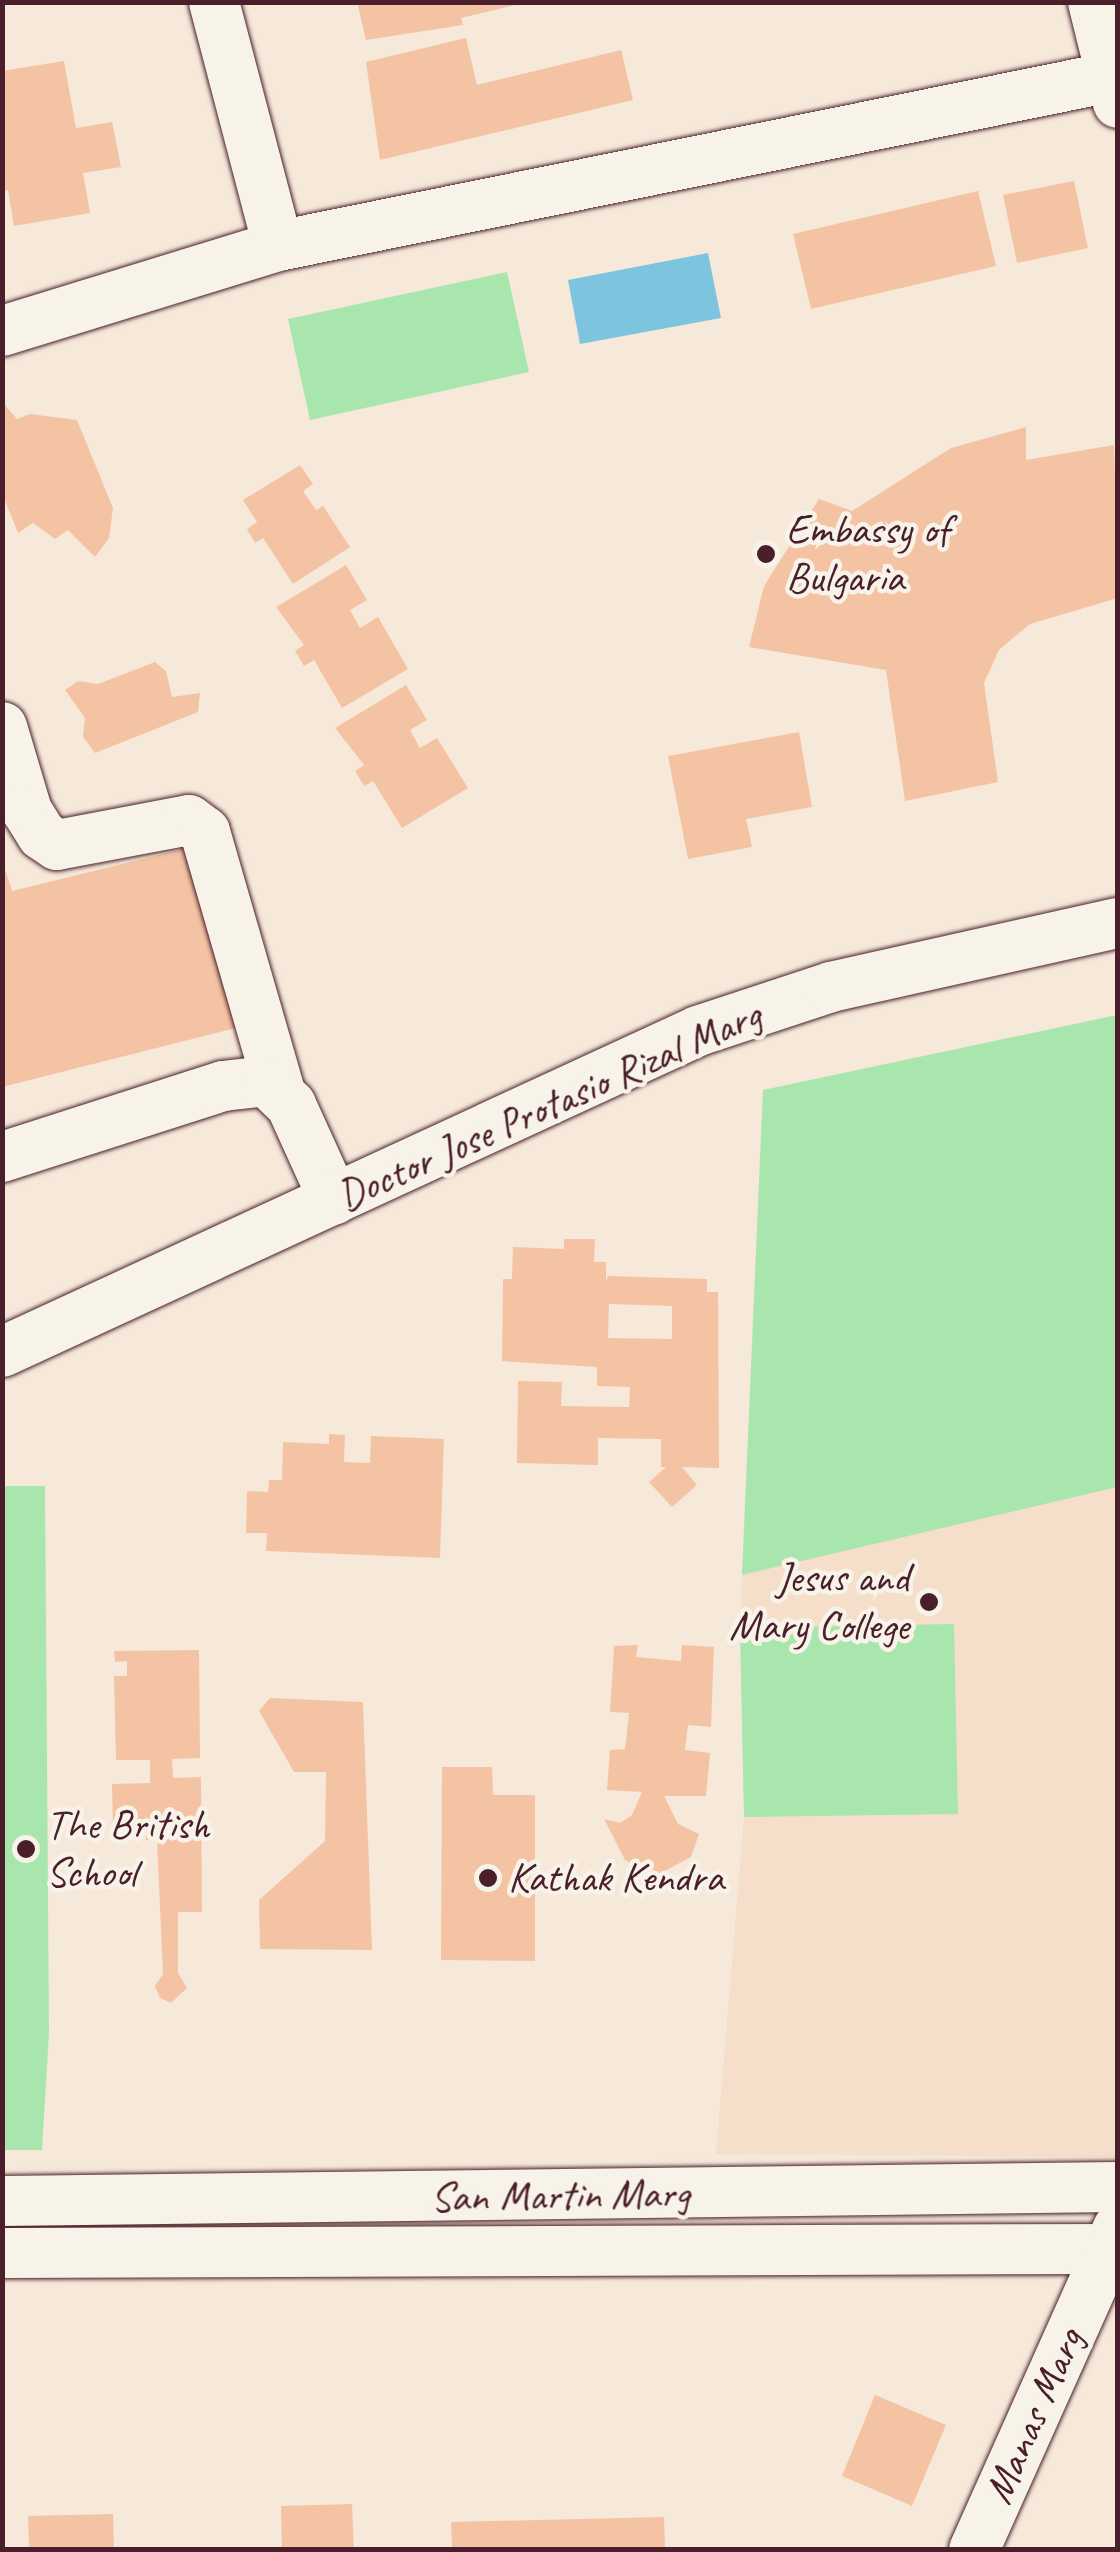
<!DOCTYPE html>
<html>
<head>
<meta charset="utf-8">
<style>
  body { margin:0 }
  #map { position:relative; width:1120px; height:2552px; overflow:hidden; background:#f6e9da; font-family:Caveat,sans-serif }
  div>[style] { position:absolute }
  .built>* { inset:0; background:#f5deca }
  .green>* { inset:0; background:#a9e6ae }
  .water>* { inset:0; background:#7dc5de }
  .building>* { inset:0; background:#f4c3a4 }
  .roads { filter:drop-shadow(0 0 2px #4a1f2b) drop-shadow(0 0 2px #4a1f2b) }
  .minor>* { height:50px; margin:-25px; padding:0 25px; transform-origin:25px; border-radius:25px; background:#f7f3e8 }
  .dots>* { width:28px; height:28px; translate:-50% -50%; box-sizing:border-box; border:5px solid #f7f3e8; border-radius:50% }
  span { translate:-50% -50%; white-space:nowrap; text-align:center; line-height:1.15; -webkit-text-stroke:9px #f7f3e8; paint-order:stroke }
  .poi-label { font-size:42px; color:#4a1f2b }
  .left { translate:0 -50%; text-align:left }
  .right { translate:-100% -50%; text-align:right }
  .street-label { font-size:42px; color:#4a1f2b }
  .frame { position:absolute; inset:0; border:5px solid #4a1f2b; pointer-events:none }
</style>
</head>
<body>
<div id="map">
  <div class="built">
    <i style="clip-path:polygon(1117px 1015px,1117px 2157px,716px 2154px,744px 1817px,740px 1628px,763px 1090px)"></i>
  </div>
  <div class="green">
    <i style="clip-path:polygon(507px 272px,529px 372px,310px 420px,288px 319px)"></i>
    <i style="clip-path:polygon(1117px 1015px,1117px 1487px,742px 1575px,763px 1090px)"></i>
    <i style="clip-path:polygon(2px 1486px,45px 1486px,49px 2033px,42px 2150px,3px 2150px)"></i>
    <i style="clip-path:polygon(954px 1624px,958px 1814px,744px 1817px,740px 1628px)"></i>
  </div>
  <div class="water">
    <i style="clip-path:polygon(708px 253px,721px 318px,580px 344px,568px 280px)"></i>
  </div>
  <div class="building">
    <i style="clip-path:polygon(357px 2px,518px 2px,519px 4px,461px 18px,463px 25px,366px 40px)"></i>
    <i style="clip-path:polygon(466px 38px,477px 85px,621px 50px,633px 100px,380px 160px,366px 62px)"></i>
    <i style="clip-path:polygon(64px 61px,76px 128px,112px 122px,121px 167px,83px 173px,90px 213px,14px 226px,8px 190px,2px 191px,2px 71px)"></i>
    <i style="clip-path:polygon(1074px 181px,1088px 248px,1017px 263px,1003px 195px)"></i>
    <i style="clip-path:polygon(978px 191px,996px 266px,811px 309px,793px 234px)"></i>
    <i style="clip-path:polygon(2px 402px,17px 419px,30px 414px,77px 420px,113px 508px,109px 538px,95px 557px,68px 530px,55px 539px,33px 523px,18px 533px,2px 493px)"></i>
    <i style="clip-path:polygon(1026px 427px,1026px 460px,1114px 445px,1118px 598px,1030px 624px,999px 650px,984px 683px,998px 782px,905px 801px,886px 670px,749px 647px,764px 586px,819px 499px,852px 511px,951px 448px)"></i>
    <i style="clip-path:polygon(300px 465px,313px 484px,303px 491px,316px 510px,323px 506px,350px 547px,293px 584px,263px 538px,255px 543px,247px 529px,257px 522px,243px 500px)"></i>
    <i style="clip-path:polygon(346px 565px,367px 600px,350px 610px,360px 628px,378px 617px,408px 669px,342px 708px,314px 660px,304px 666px,295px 651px,304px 645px,276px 607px)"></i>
    <i style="clip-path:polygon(155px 662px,166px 671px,172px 697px,200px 693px,198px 712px,95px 753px,83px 737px,85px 718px,65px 690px,78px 681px,98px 684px)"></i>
    <i style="clip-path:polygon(406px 685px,427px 720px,410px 730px,420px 748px,437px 738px,468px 788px,402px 828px,373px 781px,364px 786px,355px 771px,364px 765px,335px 728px)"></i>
    <i style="clip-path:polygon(799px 732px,812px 807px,746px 819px,752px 847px,688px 859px,668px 756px)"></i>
    <i style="clip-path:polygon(200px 845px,244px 1026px,2px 1087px,2px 860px,12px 891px)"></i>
    <i style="clip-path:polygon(evenodd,564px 1239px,595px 1239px,594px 1262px,606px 1262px,606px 1281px,608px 1276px,707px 1279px,707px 1292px,718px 1292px,719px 1468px,682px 1467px,697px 1485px,672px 1507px,649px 1482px,666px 1467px,661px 1467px,661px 1439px,598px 1438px,598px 1465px,517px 1463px,518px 1381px,562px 1382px,561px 1406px,629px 1407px,630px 1387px,597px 1386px,597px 1367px,502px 1361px,503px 1279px,512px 1279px,513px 1247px,564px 1249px,564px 1239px,609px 1304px,672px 1306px,672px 1339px,608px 1338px,609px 1304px)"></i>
    <i style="clip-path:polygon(329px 1434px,345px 1435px,344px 1462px,370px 1463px,371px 1436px,444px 1439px,440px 1558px,266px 1551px,267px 1533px,246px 1533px,247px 1491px,268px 1492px,269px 1480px,282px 1480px,283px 1442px,329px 1444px)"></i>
    <i style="clip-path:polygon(638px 1645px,636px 1657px,681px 1661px,682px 1645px,714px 1647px,711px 1727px,688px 1725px,685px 1750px,710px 1753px,706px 1796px,664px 1796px,678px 1824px,699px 1834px,691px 1857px,657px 1875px,625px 1860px,604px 1819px,620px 1823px,632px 1815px,642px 1792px,607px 1790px,610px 1750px,625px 1749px,629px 1713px,610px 1712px,614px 1646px)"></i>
    <i style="clip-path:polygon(199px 1650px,200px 1758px,172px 1759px,173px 1778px,201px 1777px,202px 1912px,178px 1912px,178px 1973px,187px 1988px,171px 2003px,160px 1998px,155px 1986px,163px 1974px,157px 1840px,146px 1840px,146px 1830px,113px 1831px,112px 1784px,150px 1783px,150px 1760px,116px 1760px,114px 1676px,127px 1676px,127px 1661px,115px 1662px,114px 1651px)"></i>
    <i style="clip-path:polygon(270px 1698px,363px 1702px,372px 1950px,260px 1949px,259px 1900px,325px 1841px,326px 1772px,294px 1772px,259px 1711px)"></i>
    <i style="clip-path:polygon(442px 1767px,492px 1767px,493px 1795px,535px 1795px,535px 1961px,441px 1960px)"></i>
    <i style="clip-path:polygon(875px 2395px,946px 2425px,912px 2506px,842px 2476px)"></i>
    <i style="clip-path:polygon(352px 2504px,354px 2550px,282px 2550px,281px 2506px)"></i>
    <i style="clip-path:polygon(113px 2514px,114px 2550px,29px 2550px,28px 2516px)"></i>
    <i style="clip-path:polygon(664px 2517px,665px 2550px,452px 2550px,451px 2522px)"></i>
  </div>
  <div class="roads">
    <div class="minor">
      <i style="left:214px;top:2px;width:252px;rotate:75.3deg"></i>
      <i style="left:1093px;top:2px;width:104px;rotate:76.1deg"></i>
      <i style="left:2px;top:331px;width:289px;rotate:-17.1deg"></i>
      <i style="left:278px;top:246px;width:850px;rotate:-11.47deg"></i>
      <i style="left:2px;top:727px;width:88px;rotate:73.4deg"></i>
      <i style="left:27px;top:811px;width:28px;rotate:58deg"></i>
      <i style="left:42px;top:835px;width:18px;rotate:34deg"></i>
      <i style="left:57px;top:845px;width:134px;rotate:-10.7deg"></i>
      <i style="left:189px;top:820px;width:20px;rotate:37deg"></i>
      <i style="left:205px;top:832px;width:270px;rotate:73.9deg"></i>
      <i style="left:2px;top:1157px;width:232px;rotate:-17.8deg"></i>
      <i style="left:223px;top:1086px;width:43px;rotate:-6.6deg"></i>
      <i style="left:266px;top:1081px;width:35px;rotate:44deg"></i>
      <i style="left:291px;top:1105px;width:104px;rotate:65.6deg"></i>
      <i style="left:2px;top:1352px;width:766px;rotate:-24.76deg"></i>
      <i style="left:698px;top:1031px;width:140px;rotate:-18.3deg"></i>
      <i style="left:831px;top:987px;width:294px;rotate:-12.6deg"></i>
      <i style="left:2px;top:2201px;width:1116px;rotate:-0.72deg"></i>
      <i style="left:2px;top:2253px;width:1116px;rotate:-0.21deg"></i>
      <i style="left:974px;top:2550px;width:353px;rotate:-65.9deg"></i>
    </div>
  </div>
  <div class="dots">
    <i style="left:766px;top:554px;background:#4a1f2b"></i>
    <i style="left:929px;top:1602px;background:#4a1f2b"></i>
    <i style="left:26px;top:1849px;background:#4a1f2b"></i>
    <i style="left:488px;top:1878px;background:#4a1f2b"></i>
  </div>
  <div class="poi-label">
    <span class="left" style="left:786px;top:554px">Embassy of<br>Bulgaria</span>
    <span class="right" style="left:909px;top:1602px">Jesus and<br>Mary College</span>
    <span class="left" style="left:46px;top:1849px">The British<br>School</span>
    <span class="left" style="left:508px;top:1878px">Kathak Kendra</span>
  </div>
  <div class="street-label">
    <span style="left:549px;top:1106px;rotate:-24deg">Doctor Jose Protasio Rizal Marg</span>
    <span style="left:560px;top:2196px;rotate:-1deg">San Martin Marg</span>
    <span style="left:1034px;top:2416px;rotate:-66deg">Manas Marg</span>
  </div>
  <div class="frame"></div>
</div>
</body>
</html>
